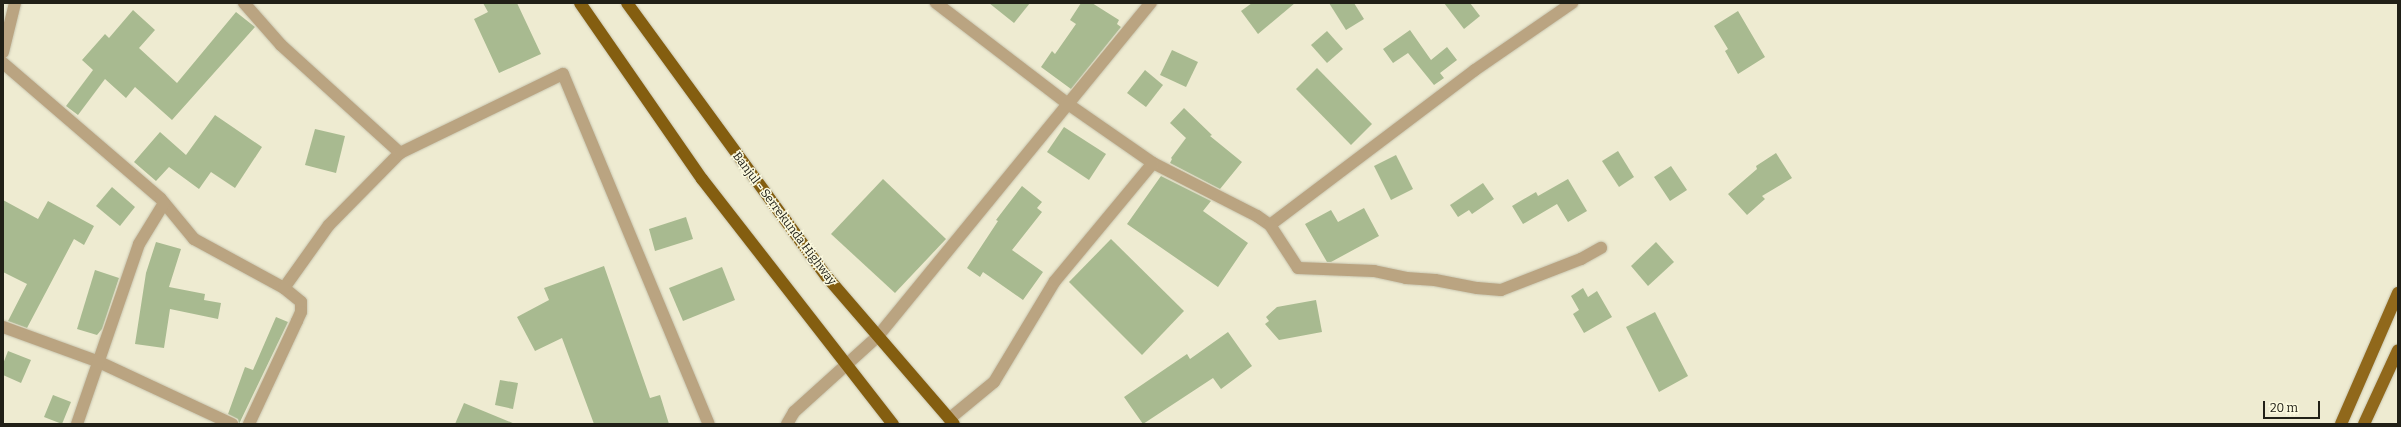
<!DOCTYPE html>
<html>
<head>
<meta charset="utf-8">
<style>
  body { margin:0 }
  #map { position:relative; width:2401px; height:427px; overflow:hidden; background:#eeebd1; font-family:Bitter,serif }
  div>[style] { position:absolute }
  .building>* { inset:0; background:#a8ba90 }
  .roads { filter:drop-shadow(0 0 1px #c9c6b0) drop-shadow(0 0 1px #c9c6b0) }
  .minor>* { height:12px; margin:-6px; padding:0 6px; transform-origin:6px; border-radius:6px; background:#baa481 }
  .primary>* { height:12px; margin:-6px; padding:0 6px; transform-origin:6px; border-radius:6px; background:#90681b }
  .trunk>* { height:12px; margin:-6px; padding:0 6px; transform-origin:6px; border-radius:6px; background:#845e10 }
  span { translate:-50% -50%; white-space:nowrap; text-align:center; line-height:1.15; -webkit-text-stroke:3px #fbf9de; paint-order:stroke }
  .street-label { font-size:12px; color:#212017 }
  .frame { position:absolute; inset:0; border:4px solid #212017; pointer-events:none }
  .scale { position:absolute; left:2263px; top:401px; width:57px; height:18px; box-sizing:border-box; border:2px solid #212017; border-top:0; padding-left:5px; font-size:12px; line-height:14px; white-space:nowrap; color:#212017; -webkit-text-stroke:3px #fbf9de; paint-order:stroke }
</style>
</head>
<body>
<div id="map">
  <div class="building">
    <i style="clip-path:polygon(483px 3px,517px 3px,541px 54px,499px 73px,474px 19px,488px 12px)"></i>
    <i style="clip-path:polygon(989px 3px,1030px 3px,1014px 23px)"></i>
    <i style="clip-path:polygon(1081px 3px,1092px 3px,1119px 20px,1117px 24px,1121px 27px,1071px 89px,1041px 67px,1052px 51px,1055px 54px,1076px 24px,1070px 20px)"></i>
    <i style="clip-path:polygon(1252px 3px,1295px 3px,1258px 34px,1241px 11px)"></i>
    <i style="clip-path:polygon(1329px 3px,1354px 3px,1364px 19px,1346px 30px)"></i>
    <i style="clip-path:polygon(1444px 3px,1470px 3px,1480px 16px,1464px 29px)"></i>
    <i style="clip-path:polygon(133px 10px,155px 30px,139px 48px,177px 83px,236px 12px,255px 27px,172px 120px,135px 87px,126px 98px,105px 79px,78px 115px,66px 106px,93px 70px,82px 60px,105px 34px,109px 38px)"></i>
    <i style="clip-path:polygon(1738px 11px,1765px 57px,1738px 74px,1725px 51px,1728px 49px,1714px 26px)"></i>
    <i style="clip-path:polygon(1410px 30px,1431px 60px,1447px 47px,1457px 60px,1440px 73px,1444px 78px,1434px 85px,1408px 53px,1393px 63px,1383px 49px)"></i>
    <i style="clip-path:polygon(1327px 31px,1343px 49px,1327px 63px,1311px 45px)"></i>
    <i style="clip-path:polygon(1172px 50px,1198px 62px,1186px 87px,1160px 75px)"></i>
    <i style="clip-path:polygon(1317px 68px,1372px 124px,1351px 145px,1296px 89px)"></i>
    <i style="clip-path:polygon(1145px 70px,1163px 85px,1146px 107px,1127px 93px)"></i>
    <i style="clip-path:polygon(1184px 108px,1212px 135px,1210px 136px,1242px 162px,1220px 189px,1170px 163px,1172px 159px,1171px 158px,1186px 138px,1170px 123px)"></i>
    <i style="clip-path:polygon(215px 115px,262px 147px,235px 188px,211px 172px,199px 189px,169px 167px,156px 181px,134px 162px,160px 132px,186px 155px)"></i>
    <i style="clip-path:polygon(1064px 127px,1106px 154px,1089px 180px,1047px 152px)"></i>
    <i style="clip-path:polygon(315px 129px,345px 136px,336px 173px,305px 165px)"></i>
    <i style="clip-path:polygon(1618px 151px,1634px 177px,1619px 187px,1602px 161px)"></i>
    <i style="clip-path:polygon(1776px 153px,1792px 178px,1762px 196px,1765px 199px,1747px 215px,1728px 194px,1757px 169px,1756px 166px)"></i>
    <i style="clip-path:polygon(1396px 155px,1413px 189px,1391px 200px,1374px 166px)"></i>
    <i style="clip-path:polygon(1671px 166px,1687px 190px,1670px 201px,1654px 177px)"></i>
    <i style="clip-path:polygon(1161px 176px,1211px 201px,1203px 211px,1248px 243px,1218px 287px,1127px 224px)"></i>
    <i style="clip-path:polygon(883px 179px,946px 239px,895px 293px,831px 234px)"></i>
    <i style="clip-path:polygon(1568px 179px,1587px 211px,1568px 222px,1557px 204px,1523px 224px,1512px 206px,1536px 192px,1538px 196px)"></i>
    <i style="clip-path:polygon(1483px 183px,1494px 199px,1472px 214px,1469px 210px,1458px 217px,1450px 205px)"></i>
    <i style="clip-path:polygon(1022px 186px,1042px 202px,1037px 208px,1042px 212px,1012px 250px,1043px 272px,1023px 300px,983px 272px,980px 277px,967px 268px,998px 221px,996px 220px)"></i>
    <i style="clip-path:polygon(112px 187px,135px 207px,120px 226px,96px 206px)"></i>
    <i style="clip-path:polygon(3px 200px,38px 219px,48px 201px,94px 226px,84px 245px,74px 239px,27px 328px,8px 321px,27px 284px,3px 272px)"></i>
    <i style="clip-path:polygon(1364px 208px,1379px 236px,1331px 262px,1327px 262px,1305px 224px,1331px 210px,1338px 222px)"></i>
    <i style="clip-path:polygon(686px 217px,693px 239px,655px 251px,649px 229px)"></i>
    <i style="clip-path:polygon(1111px 239px,1184px 311px,1142px 355px,1069px 282px)"></i>
    <i style="clip-path:polygon(156px 242px,181px 249px,169px 287px,205px 294px,204px 300px,221px 303px,218px 319px,170px 309px,164px 348px,135px 344px,146px 273px)"></i>
    <i style="clip-path:polygon(1656px 242px,1674px 262px,1648px 286px,1631px 266px)"></i>
    <i style="clip-path:polygon(604px 266px,650px 398px,660px 395px,669px 424px,594px 424px,562px 338px,535px 351px,517px 317px,549px 300px,544px 288px)"></i>
    <i style="clip-path:polygon(722px 267px,735px 300px,683px 321px,669px 288px)"></i>
    <i style="clip-path:polygon(95px 270px,119px 278px,102px 329px,97px 335px,77px 329px)"></i>
    <i style="clip-path:polygon(1583px 288px,1588px 297px,1597px 291px,1612px 317px,1584px 333px,1573px 314px,1579px 310px,1571px 296px)"></i>
    <i style="clip-path:polygon(1316px 300px,1322px 332px,1279px 340px,1265px 324px,1269px 321px,1266px 317px,1277px 307px)"></i>
    <i style="clip-path:polygon(1655px 312px,1688px 376px,1659px 392px,1626px 327px)"></i>
    <i style="clip-path:polygon(276px 317px,288px 322px,239px 424px,238px 419px,228px 414px,245px 367px,253px 370px)"></i>
    <i style="clip-path:polygon(1228px 332px,1252px 366px,1221px 389px,1213px 378px,1143px 424px,1124px 397px,1187px 354px,1190px 359px)"></i>
    <i style="clip-path:polygon(8px 351px,31px 360px,21px 383px,3px 375px,3px 364px)"></i>
    <i style="clip-path:polygon(500px 380px,518px 383px,513px 409px,495px 405px)"></i>
    <i style="clip-path:polygon(53px 395px,71px 402px,62px 424px,44px 417px)"></i>
    <i style="clip-path:polygon(464px 403px,515px 424px,455px 424px)"></i>
  </div>
  <div class="roads">
    <div class="minor">
      <i style="left:244px;top:3px;width:56px;rotate:48.6deg"></i>
      <i style="left:281px;top:45px;width:161px;rotate:42.2deg"></i>
      <i style="left:936px;top:3px;width:166px;rotate:37.4deg"></i>
      <i style="left:1068px;top:104px;width:103px;rotate:34.8deg"></i>
      <i style="left:1153px;top:163px;width:117px;rotate:27deg"></i>
      <i style="left:1257px;top:216px;width:16px;rotate:35deg"></i>
      <i style="left:1270px;top:225px;width:257px;rotate:-37.1deg"></i>
      <i style="left:1475px;top:70px;width:118px;rotate:-34.6deg"></i>
      <i style="left:3px;top:52px;width:50px;rotate:-76.2deg"></i>
      <i style="left:3px;top:63px;width:208px;rotate:40.7deg"></i>
      <i style="left:161px;top:199px;width:52px;rotate:50.5deg"></i>
      <i style="left:194px;top:239px;width:102px;rotate:28.6deg"></i>
      <i style="left:284px;top:288px;width:22px;rotate:39deg"></i>
      <i style="left:301px;top:302px;width:10px;rotate:90deg"></i>
      <i style="left:301px;top:312px;width:10px;rotate:114deg"></i>
      <i style="left:297px;top:321px;width:114px;rotate:115deg"></i>
      <i style="left:1270px;top:225px;width:51px;rotate:56.9deg"></i>
      <i style="left:1298px;top:268px;width:76px;rotate:2.3deg"></i>
      <i style="left:1374px;top:271px;width:33px;rotate:12deg"></i>
      <i style="left:1406px;top:278px;width:29px;rotate:4deg"></i>
      <i style="left:1435px;top:280px;width:43px;rotate:10.8deg"></i>
      <i style="left:1477px;top:288px;width:24px;rotate:5deg"></i>
      <i style="left:1501px;top:290px;width:86px;rotate:-21.2deg"></i>
      <i style="left:1581px;top:259px;width:23px;rotate:-29deg"></i>
      <i style="left:284px;top:288px;width:77px;rotate:-54.5deg"></i>
      <i style="left:329px;top:225px;width:101px;rotate:-45.4deg"></i>
      <i style="left:400px;top:153px;width:181px;rotate:-25.9deg"></i>
      <i style="left:563px;top:74px;width:379px;rotate:67.4deg"></i>
      <i style="left:3px;top:327px;width:102px;rotate:20deg"></i>
      <i style="left:99px;top:362px;width:147px;rotate:25deg"></i>
      <i style="left:949px;top:419px;width:58px;rotate:-39.4deg"></i>
      <i style="left:994px;top:382px;width:118px;rotate:-58.9deg"></i>
      <i style="left:1055px;top:281px;width:153px;rotate:-50.3deg"></i>
      <i style="left:77px;top:424px;width:190px;rotate:-71deg"></i>
      <i style="left:139px;top:244px;width:48px;rotate:-58.6deg"></i>
      <i style="left:787px;top:424px;width:14px;rotate:-60deg"></i>
      <i style="left:794px;top:412px;width:113px;rotate:-42.1deg"></i>
      <i style="left:878px;top:336px;width:431px;rotate:-50.7deg"></i>
    </div>
    <div class="primary">
      <i style="left:2341px;top:424px;width:143px;rotate:-66.5deg"></i>
      <i style="left:2364px;top:424px;width:81px;rotate:-65.3deg"></i>
    </div>
    <div class="trunk">
      <i style="left:580px;top:3px;width:214px;rotate:55.3deg"></i>
      <i style="left:702px;top:179px;width:311px;rotate:52.1deg"></i>
      <i style="left:627px;top:3px;width:339px;rotate:53.9deg"></i>
      <i style="left:827px;top:277px;width:194px;rotate:49.2deg"></i>
    </div>
  </div>
  <div class="street-label">
    <span style="left:784px;top:219px;rotate:53deg">Banjul - Serrekunda Highway</span>
  </div>
  <div class="frame"></div>
  <div class="scale">20 m</div>
</div>
</body>
</html>
